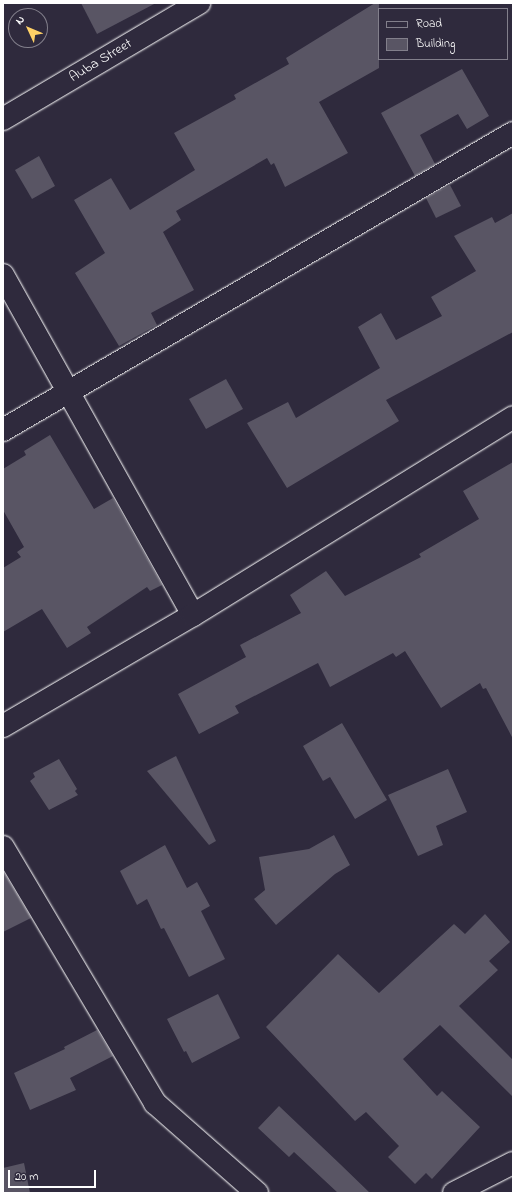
<!DOCTYPE html>
<html>
<head>
<meta charset="utf-8">
<style>
  body { margin:0 }
  #map { position:relative; width:516px; height:1196px; overflow:hidden; background:#2f2a3d; font-family:"Indie Flower",sans-serif }
  div>[style] { position:absolute }
  .building>* { inset:0; background:#595564 }
  .roads { filter:drop-shadow(0 0 1px #fff) drop-shadow(0 0 1px #fff) }
  .minor>* { height:22px; margin:-11px; padding:0 11px; transform-origin:11px; border-radius:11px; background:#2f2a3d }
  span { translate:-50% -50%; white-space:nowrap; text-align:center; line-height:1.15; -webkit-text-stroke:3px #2f2a3d; paint-order:stroke }
  .street-label { font-size:14px; color:#fff }
  .frame { position:absolute; inset:0; border:4px solid #fff; pointer-events:none }
  .legend { position:absolute; left:378px; top:8px; width:130px; height:52px; box-sizing:border-box; background:#2f2a3d; border:1px solid #827f8b; margin:0; padding:5px 7px; list-style:none; font-size:12px; color:#fff }
  .legend li { display:flex; align-items:center; gap:8px; height:20px }
  .legend b { width:20px; border:1px solid #827f8b }
  .north { position:absolute; left:8px; top:8px; width:40px; height:40px; box-sizing:border-box; background:#2f2a3d; border:1px solid #827f8b; border-radius:50%; rotate:314deg; font-size:11px; font-weight:700; line-height:16px; text-align:center; color:#fff }
  .north::after { content:''; display:block; margin:auto; width:14px; height:18px; background:#ffd166; clip-path:polygon(50% 0,100% 100%,50% 72%,0 100%) }
  .scale { position:absolute; left:8px; top:1170px; width:88px; height:18px; box-sizing:border-box; border:2px solid #fff; border-top:0; padding-left:5px; font-size:12px; line-height:14px; white-space:nowrap; color:#fff; -webkit-text-stroke:3px #2f2a3d; paint-order:stroke }
</style>
</head>
<body>
<div id="map">
  <div class="building">
    <i style="clip-path:polygon(81px 3px,156px 3px,97px 34px)"></i>
    <i style="clip-path:polygon(375px 3px,379px 3px,379px 68px,319px 102px,348px 153px,285px 187px,274px 163px,271px 165px,267px 158px,176px 211px,181px 220px,163px 232px,194px 290px,151px 313px,157px 325px,119px 346px,75px 273px,105px 253px,74px 200px,111px 178px,130px 210px,195px 170px,174px 133px,236px 99px,234px 95px,289px 64px,286px 58px)"></i>
    <i style="clip-path:polygon(462px 69px,489px 116px,467px 129px,458px 114px,420px 135px,435px 164px,415px 176px,381px 113px)"></i>
    <i style="clip-path:polygon(39px 156px,55px 186px,32px 199px,15px 170px)"></i>
    <i style="clip-path:polygon(450px 185px,461px 206px,436px 218px,426px 198px)"></i>
    <i style="clip-path:polygon(513px 213px,513px 332px,386px 400px,399px 421px,287px 488px,247px 423px,288px 402px,296px 418px,380px 368px,358px 327px,381px 313px,396px 340px,442px 316px,431px 297px,476px 271px,454px 236px,492px 217px,495px 223px)"></i>
    <i style="clip-path:polygon(226px 379px,243px 409px,206px 429px,189px 399px)"></i>
    <i style="clip-path:polygon(50px 435px,94px 509px,113px 498px,162px 585px,150px 591px,147px 587px,87px 627px,91px 633px,67px 648px,42px 609px,3px 632px,3px 568px,21px 557px,17px 552px,24px 547px,3px 510px,3px 469px,26px 455px,24px 451px)"></i>
    <i style="clip-path:polygon(513px 462px,513px 739px,486px 688px,483px 689px,480px 683px,441px 708px,405px 651px,396px 657px,393px 653px,330px 687px,318px 663px,235px 706px,239px 713px,199px 734px,178px 694px,246px 657px,240px 645px,301px 613px,290px 595px,326px 571px,345px 596px,421px 557px,419px 554px,479px 519px,463px 491px)"></i>
    <i style="clip-path:polygon(342px 723px,387px 800px,355px 819px,330px 777px,323px 781px,303px 746px)"></i>
    <i style="clip-path:polygon(176px 756px,216px 841px,209px 845px,147px 771px)"></i>
    <i style="clip-path:polygon(59px 759px,77px 789px,75px 791px,78px 795px,49px 810px,30px 781px,35px 777px,33px 773px)"></i>
    <i style="clip-path:polygon(448px 769px,467px 812px,436px 826px,443px 845px,418px 856px,388px 795px)"></i>
    <i style="clip-path:polygon(334px 835px,350px 865px,335px 874px,276px 925px,254px 899px,265px 890px,259px 857px,309px 849px)"></i>
    <i style="clip-path:polygon(165px 845px,187px 888px,197px 882px,210px 906px,201px 911px,225px 959px,189px 977px,164px 928px,161px 929px,147px 899px,137px 905px,120px 871px)"></i>
    <i style="clip-path:polygon(3px 871px,31px 918px,3px 932px)"></i>
    <i style="clip-path:polygon(485px 914px,510px 942px,489px 961px,498px 970px,459px 1006px,513px 1060px,513px 1097px,440px 1025px,403px 1059px,437px 1096px,442px 1091px,480px 1127px,432px 1179px,426px 1173px,415px 1184px,388px 1157px,399px 1146px,366px 1112px,355px 1121px,266px 1027px,338px 954px,379px 993px,454px 924px,465px 934px)"></i>
    <i style="clip-path:polygon(218px 994px,240px 1038px,192px 1063px,186px 1051px,184px 1052px,167px 1019px)"></i>
    <i style="clip-path:polygon(97px 1030px,113px 1056px,70px 1078px,76px 1090px,30px 1110px,14px 1073px,65px 1049px,64px 1047px)"></i>
    <i style="clip-path:polygon(279px 1106px,340px 1164px,370px 1193px,338px 1193px,294px 1152px,289px 1157px,258px 1128px)"></i>
    <i style="clip-path:polygon(24px 1163px,30px 1193px,3px 1193px,3px 1168px)"></i>
  </div>
  <div class="roads">
    <div class="minor">
      <i style="left:3px;top:119px;width:228px;rotate:-30.6deg"></i>
      <i style="left:3px;top:275px;width:389px;rotate:60.8deg"></i>
      <i style="left:3px;top:430px;width:590px;rotate:-30.21deg"></i>
      <i style="left:3px;top:726px;width:220px;rotate:-30.3deg"></i>
      <i style="left:193px;top:615px;width:376px;rotate:-31.7deg"></i>
      <i style="left:3px;top:847px;width:298px;rotate:59.3deg"></i>
      <i style="left:155px;top:1103px;width:136px;rotate:41.4deg"></i>
      <i style="left:454px;top:1193px;width:66px;rotate:-27deg"></i>
    </div>
  </div>
  <div class="street-label">
    <span style="left:101px;top:61px;rotate:-31deg">Auba Street</span>
  </div>
  <div class="frame"></div>
  <ul class="legend">
  <li><b style="height:5px;background:#2f2a3d"></b>Road</li>
  <li><b style="height:11px;background:#595564"></b>Building</li>
  </ul>
  <div class="north">N</div>
  <div class="scale">20 m</div>
</div>
</body>
</html>
